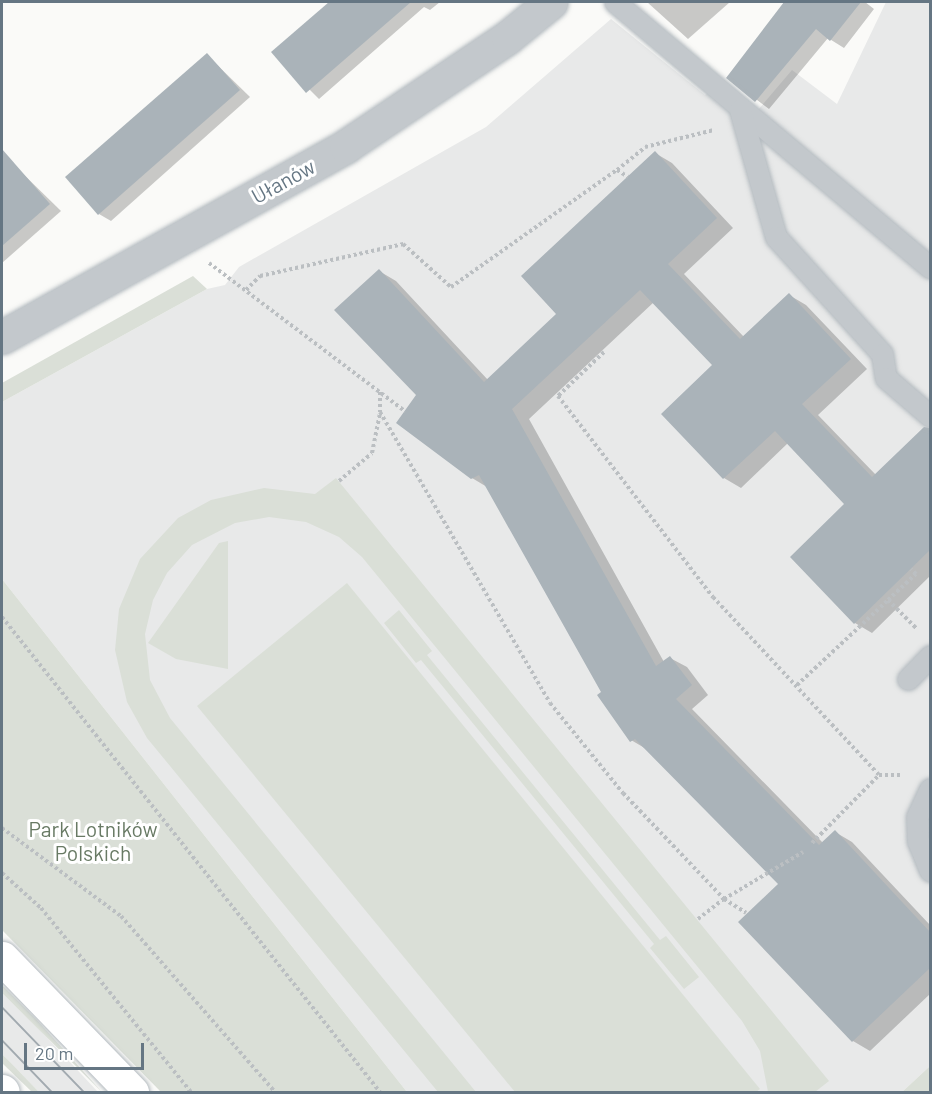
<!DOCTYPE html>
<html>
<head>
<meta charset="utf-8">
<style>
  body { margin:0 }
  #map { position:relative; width:932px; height:1094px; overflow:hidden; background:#fafaf8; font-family:Barlow,sans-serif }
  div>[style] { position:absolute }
  .built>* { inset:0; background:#e8e9e9 }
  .green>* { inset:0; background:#dadfd7 }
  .shadow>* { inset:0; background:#0003 }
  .building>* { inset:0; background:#aab3b9 }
  .path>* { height:4px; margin-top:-2px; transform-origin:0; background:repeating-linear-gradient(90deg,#bbbfc2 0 3px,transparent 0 6px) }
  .roads { filter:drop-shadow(0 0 2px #b3babf) drop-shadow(0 0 2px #b3babf) }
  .service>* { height:21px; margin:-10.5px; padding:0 10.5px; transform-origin:10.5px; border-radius:10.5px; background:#c3c8cc }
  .minor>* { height:33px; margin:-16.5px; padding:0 16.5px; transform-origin:16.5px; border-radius:16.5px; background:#c3c8cc }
  .secondary>* { height:33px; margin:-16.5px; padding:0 16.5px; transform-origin:16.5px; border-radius:16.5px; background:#fff }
  .tram>* { height:1.5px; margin:-0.75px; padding:0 0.75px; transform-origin:0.75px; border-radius:0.75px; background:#a2aab0 }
  span { translate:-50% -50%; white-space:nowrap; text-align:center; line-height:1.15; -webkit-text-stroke:6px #fff; paint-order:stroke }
  .street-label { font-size:21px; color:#657683 }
  .park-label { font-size:21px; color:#687a64 }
  .frame { position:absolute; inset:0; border:3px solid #657683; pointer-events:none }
  .scale { position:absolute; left:24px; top:1043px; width:120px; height:27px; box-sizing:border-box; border:3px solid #657683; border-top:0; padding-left:8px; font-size:18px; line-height:21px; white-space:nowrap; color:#657683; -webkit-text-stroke:4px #fff; paint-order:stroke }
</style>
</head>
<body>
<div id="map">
  <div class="built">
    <i style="clip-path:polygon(886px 2px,930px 2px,930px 1066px,902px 1092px,407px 1092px,2px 579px,2px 402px,207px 289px,225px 285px,239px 267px,486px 127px,611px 19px,705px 95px,713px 88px,758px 110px,792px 70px,837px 104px)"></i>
    <i style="clip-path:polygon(2px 993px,37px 1027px,98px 1092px,39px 1092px,2px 1054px)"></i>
  </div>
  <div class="green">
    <i style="clip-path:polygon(193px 276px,207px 289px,2px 402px,2px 383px)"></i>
    <i style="clip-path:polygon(336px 478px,829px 1081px,815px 1092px,768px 1092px,760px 1051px,742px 1021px,362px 557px,339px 537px,306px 522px,269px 517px,235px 523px,192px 545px,167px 573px,153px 600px,145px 634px,150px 680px,170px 718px,476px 1092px,438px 1092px,147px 738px,127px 702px,115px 650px,119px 609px,140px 559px,178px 518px,211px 500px,264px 488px,315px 494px)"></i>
    <i style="clip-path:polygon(228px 541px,228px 669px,176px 659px,148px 643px,219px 543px)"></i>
    <i style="clip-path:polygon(2px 579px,407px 1092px,161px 1092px,2px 930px)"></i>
    <i style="clip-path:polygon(347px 583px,760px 1089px,756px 1092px,515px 1092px,197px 706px)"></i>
    <i style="clip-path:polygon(399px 610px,432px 651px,427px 655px,660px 940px,666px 936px,699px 977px,684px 989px,650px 948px,654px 944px,421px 660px,416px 663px,384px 623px)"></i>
    <i style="clip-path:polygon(2px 985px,36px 1019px,102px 1092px,2px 993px)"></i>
    <i style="clip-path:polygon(2px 1054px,11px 1063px,39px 1092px,32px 1092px,2px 1063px)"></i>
    <i style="clip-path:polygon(930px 1066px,930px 1092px,902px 1092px)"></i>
  </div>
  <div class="shadow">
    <i style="clip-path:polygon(331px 2px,440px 2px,430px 10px,424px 7px,319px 99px,273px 53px)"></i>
    <i style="clip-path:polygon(647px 2px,730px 2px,688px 39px)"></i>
    <i style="clip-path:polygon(790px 2px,865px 2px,874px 9px,844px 48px,828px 38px,769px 109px,728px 78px)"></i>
    <i style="clip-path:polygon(207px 55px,250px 97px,111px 221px,99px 214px)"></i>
    <i style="clip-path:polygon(655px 153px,672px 163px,733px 228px,684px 274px,744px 337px,789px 295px,806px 305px,867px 369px,818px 415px,876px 475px,919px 434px,930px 440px,930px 576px,872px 633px,855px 623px,846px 504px,788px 443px,741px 488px,724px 478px,714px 366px,654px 302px,529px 419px,664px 662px,670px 658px,687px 667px,708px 695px,692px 709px,823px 843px,835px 832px,852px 842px,930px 925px,930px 994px,870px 1051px,853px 1041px,740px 922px,780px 884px,648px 750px,631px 740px,487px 487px,472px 478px,418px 395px,379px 271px,396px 281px,488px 380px,558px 314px)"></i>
    <i style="clip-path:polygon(14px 165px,61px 211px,2px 263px,2px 175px)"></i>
  </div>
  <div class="building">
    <i style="clip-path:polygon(329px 2px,411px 2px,306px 93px,271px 52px)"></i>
    <i style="clip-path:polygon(784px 2px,861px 2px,830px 41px,816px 29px,755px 102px,726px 78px)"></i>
    <i style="clip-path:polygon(207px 53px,240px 90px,98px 215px,65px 177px)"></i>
    <i style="clip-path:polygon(2px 149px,50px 204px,2px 246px)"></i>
    <i style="clip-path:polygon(655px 151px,717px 218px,668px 264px,740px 339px,789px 293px,851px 359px,802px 404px,872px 477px,924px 427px,930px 428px,930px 550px,854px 624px,790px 557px,844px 504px,775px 431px,723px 479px,661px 414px,712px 365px,640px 290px,512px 409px,656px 666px,670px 656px,692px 685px,676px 699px,819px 845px,835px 830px,930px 932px,930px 968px,852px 1042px,738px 922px,778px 884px,635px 739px,630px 742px,597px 695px,601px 692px,479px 475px,471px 479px,396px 423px,416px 395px,334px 310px,379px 269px,484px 382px,556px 314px,521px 276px)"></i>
  </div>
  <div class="path">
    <i style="left:617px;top:170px;width:36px;rotate:-39deg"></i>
    <i style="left:645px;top:147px;width:71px;rotate:-13.8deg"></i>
    <i style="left:209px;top:263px;width:246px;rotate:37.1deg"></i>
    <i style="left:246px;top:290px;width:20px;rotate:-45deg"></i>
    <i style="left:260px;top:276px;width:147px;rotate:-12.6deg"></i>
    <i style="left:403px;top:244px;width:64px;rotate:41.9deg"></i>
    <i style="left:451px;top:287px;width:203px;rotate:-35.2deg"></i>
    <i style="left:617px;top:170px;width:13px;rotate:32deg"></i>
    <i style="left:604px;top:352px;width:64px;rotate:136.3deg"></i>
    <i style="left:558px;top:396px;width:254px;rotate:52.4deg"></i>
    <i style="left:713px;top:597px;width:243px;rotate:47deg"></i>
    <i style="left:380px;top:392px;width:20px;rotate:90deg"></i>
    <i style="left:380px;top:412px;width:337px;rotate:59.7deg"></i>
    <i style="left:550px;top:703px;width:116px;rotate:51deg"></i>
    <i style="left:623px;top:793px;width:146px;rotate:46.4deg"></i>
    <i style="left:724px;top:899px;width:92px;rotate:-30.7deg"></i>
    <i style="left:339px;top:481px;width:43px;rotate:-40.3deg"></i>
    <i style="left:372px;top:453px;width:41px;rotate:-78.7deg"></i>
    <i style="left:888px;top:600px;width:38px;rotate:-43deg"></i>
    <i style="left:916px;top:574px;width:7px;rotate:-135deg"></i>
    <i style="left:2px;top:617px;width:607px;rotate:51.49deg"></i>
    <i style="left:797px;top:685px;width:125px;rotate:-43deg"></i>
    <i style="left:888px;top:600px;width:40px;rotate:45deg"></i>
    <i style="left:2px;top:828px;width:148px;rotate:36.5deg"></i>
    <i style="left:121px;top:916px;width:234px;rotate:48.8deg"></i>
    <i style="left:812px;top:843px;width:95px;rotate:-45.4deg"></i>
    <i style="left:879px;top:775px;width:24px"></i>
    <i style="left:2px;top:873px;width:52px;rotate:41.9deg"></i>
    <i style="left:41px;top:908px;width:237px;rotate:50.8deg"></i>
    <i style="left:698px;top:919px;width:33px;rotate:-38deg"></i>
    <i style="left:724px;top:899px;width:26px;rotate:32deg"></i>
  </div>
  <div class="roads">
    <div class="service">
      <i style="left:615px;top:2px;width:412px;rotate:40.1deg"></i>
      <i style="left:740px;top:110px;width:132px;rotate:74.2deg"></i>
      <i style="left:776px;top:237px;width:158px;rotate:47.8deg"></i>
      <i style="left:882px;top:354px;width:24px;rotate:81deg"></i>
      <i style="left:886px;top:378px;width:58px;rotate:40.8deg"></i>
      <i style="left:908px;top:679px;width:32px;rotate:-46deg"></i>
      <i style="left:930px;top:789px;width:31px;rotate:115deg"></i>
      <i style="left:917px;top:817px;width:24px;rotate:88deg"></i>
      <i style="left:918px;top:841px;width:32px;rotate:68deg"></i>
    </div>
    <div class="minor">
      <i style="left:2px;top:337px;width:393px;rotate:-29deg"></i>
      <i style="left:346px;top:146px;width:195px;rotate:-33.9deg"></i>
      <i style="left:508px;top:37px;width:55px;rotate:-39.1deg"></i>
    </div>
    <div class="secondary">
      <i style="left:2px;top:958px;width:187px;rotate:45.9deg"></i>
      <i style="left:2px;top:1091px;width:1px;rotate:45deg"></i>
    </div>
  </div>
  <div class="tram">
    <i style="left:2px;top:1007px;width:118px;rotate:46deg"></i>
    <i style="left:2px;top:1040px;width:72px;rotate:46.1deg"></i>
  </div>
  <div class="street-label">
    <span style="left:283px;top:181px;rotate:-29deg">Ułanów</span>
  </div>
  <div class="park-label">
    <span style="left:93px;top:841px">Park Lotników<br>Polskich</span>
  </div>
  <div class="frame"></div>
  <div class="scale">20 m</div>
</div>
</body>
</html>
